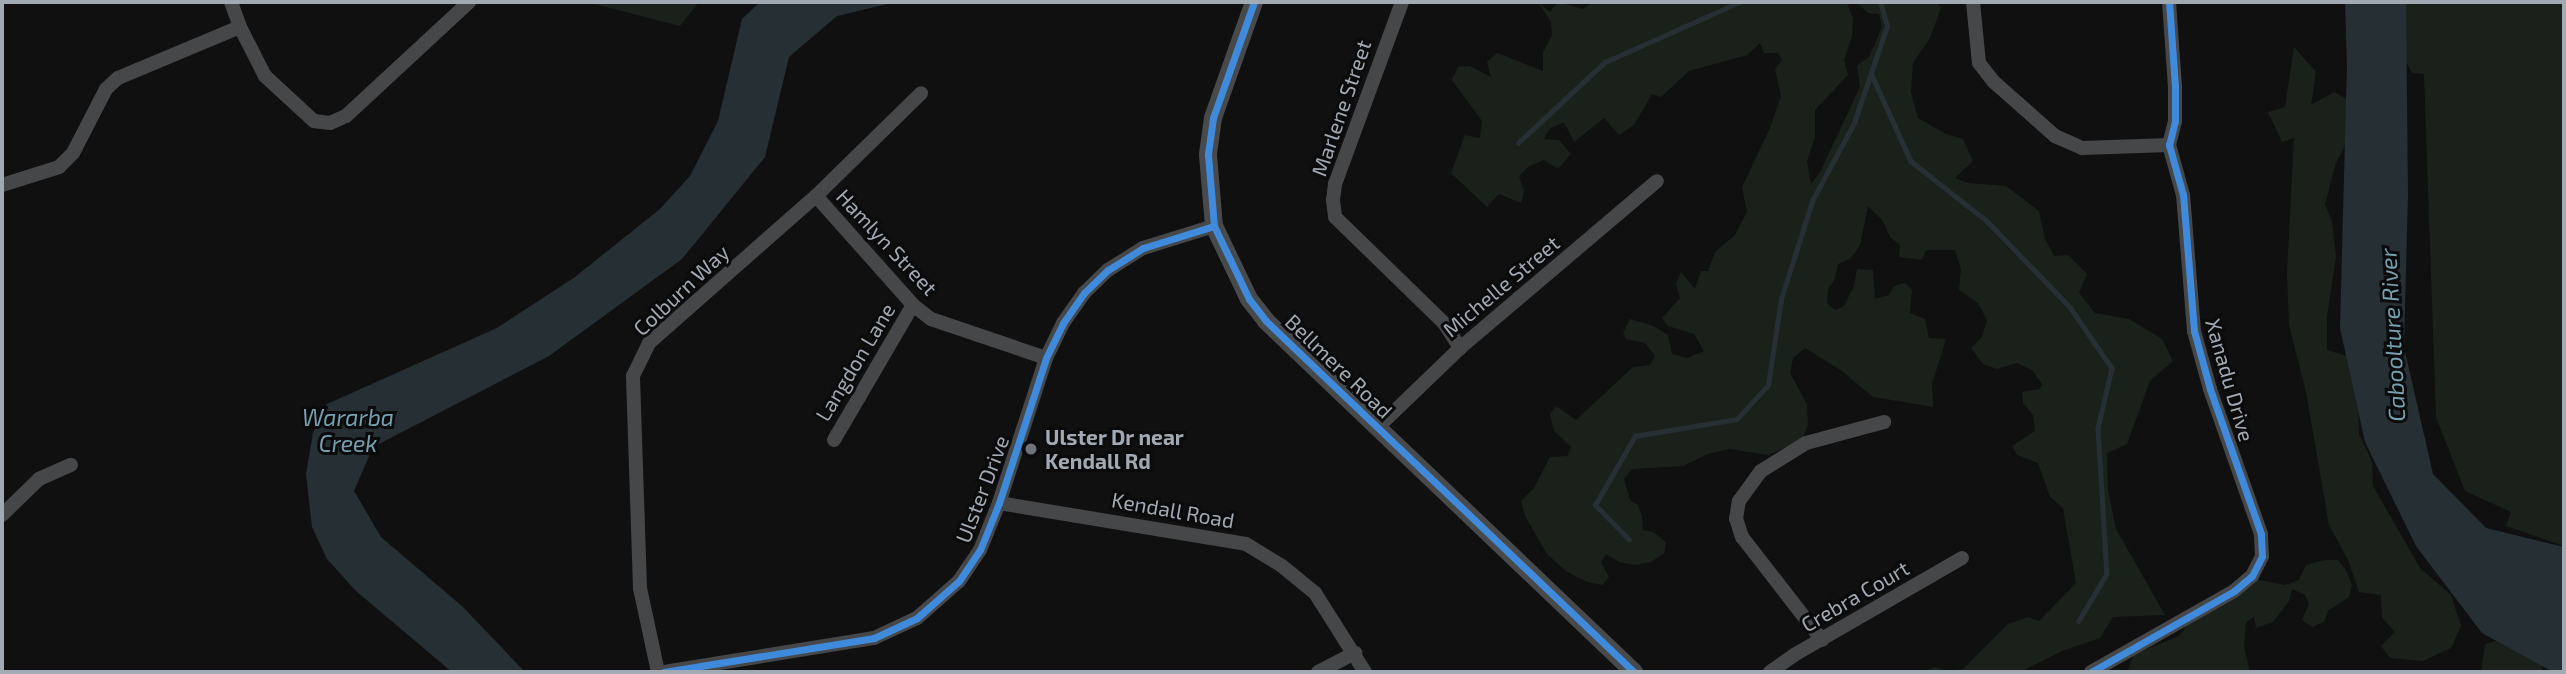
<!DOCTYPE html>
<html>
<head>
<meta charset="utf-8">
<style>
  body { margin:0 }
  #map { position:relative; width:2566px; height:674px; overflow:hidden; background:#101011; font-family:"Exo 2",sans-serif }
  div>[style] { position:absolute }
  .green>* { inset:0; background:#1a211b }
  .water>* { inset:0; background:#263034 }
  .stream>* { height:4.5px; margin:-2.25px; padding:0 2.25px; transform-origin:2.25px; border-radius:2.25px; background:#263034 }
  .minor>* { height:14px; margin:-7px; padding:0 7px; transform-origin:7px; border-radius:7px; background:#454749 }
  .major>* { height:18px; margin:-9px; padding:0 9px; transform-origin:9px; border-radius:9px; background:#47494b }
  .cycleway>* { height:7px; margin:-3.5px; padding:0 3.5px; transform-origin:3.5px; border-radius:3.5px; background:#408adc }
  .dots>* { width:19px; height:19px; translate:-50% -50%; box-sizing:border-box; border:4px solid #0b0b0c; border-radius:50% }
  span { translate:-50% -50%; white-space:nowrap; text-align:center; line-height:1.15; -webkit-text-stroke:6px #0b0b0c; paint-order:stroke }
  .street-label { font-size:21px; color:#a1a9b3 }
  .poi-label { font-size:21px; color:#a1a9b3; font-weight:700 }
  .left { translate:0 -50%; text-align:left }
  .water-label { font-size:23px; color:#769faf; font-style:italic }
  .frame { position:absolute; inset:0; border:4px solid #a1a9b3; pointer-events:none }
</style>
</head>
<body>
<div id="map">
  <div class="green">
    <i style="clip-path:polygon(587px 2px,699px 2px,680px 26px)"></i>
    <i style="clip-path:polygon(1538px 2px,1550px 12px,1558px 2px,1583px 9px,1593px 2px,1847px 3px,1853px 18px,1852px 36px,1844px 60px,1848px 75px,1815px 110px,1815px 137px,1807px 161px,1811px 184px,1820px 172px,1860px 87px,1857px 66px,1869px 57px,1882px 27px,1879px 14px,1868px 13px,1856px 2px,1936px 2px,1941px 8px,1930px 38px,1913px 63px,1911px 92px,1918px 118px,1946px 134px,1963px 139px,1973px 161px,1955px 178px,1968px 183px,2006px 186px,2039px 211px,2045px 239px,2054px 256px,2068px 255px,2087px 274px,2079px 293px,2095px 313px,2129px 319px,2162px 339px,2173px 361px,2150px 381px,2127px 444px,2107px 453px,2108px 491px,2116px 529px,2165px 615px,2113px 617px,2100px 638px,2062px 651px,2020px 672px,1924px 672px,1935px 667px,1946px 671px,1963px 669px,2008px 624px,2028px 617px,2039px 621px,2076px 583px,2063px 508px,2050px 497px,2038px 463px,2017px 455px,2012px 446px,2035px 431px,2033px 415px,2023px 403px,2022px 392px,2040px 389px,2042px 384px,2032px 370px,2017px 363px,1997px 369px,1983px 364px,1971px 348px,1982px 337px,1987px 320px,1978px 303px,1959px 290px,1961px 269px,1955px 250px,1926px 250px,1922px 260px,1899px 257px,1900px 245px,1890px 237px,1883px 221px,1868px 206px,1860px 245px,1851px 258px,1838px 264px,1835px 279px,1828px 289px,1827px 303px,1835px 310px,1844px 306px,1854px 286px,1857px 269px,1873px 270px,1875px 299px,1889px 295px,1894px 286px,1905px 283px,1912px 290px,1910px 313px,1925px 319px,1929px 338px,1946px 339px,1932px 384px,1933px 407px,1873px 397px,1842px 371px,1805px 348px,1793px 358px,1790px 373px,1807px 404px,1808px 425px,1801px 442px,1768px 455px,1730px 449px,1708px 454px,1683px 466px,1632px 469px,1624px 479px,1630px 500px,1638px 505px,1642px 516px,1643px 530px,1653px 532px,1666px 542px,1664px 553px,1651px 562px,1635px 565px,1619px 562px,1606px 554px,1601px 562px,1609px 577px,1602px 585px,1587px 582px,1566px 571px,1547px 554px,1525px 516px,1521px 501px,1534px 488px,1550px 457px,1568px 456px,1571px 447px,1554px 431px,1550px 414px,1556px 406px,1576px 420px,1633px 367px,1650px 365px,1655px 356px,1645px 343px,1626px 339px,1623px 333px,1630px 319px,1653px 326px,1668px 335px,1672px 354px,1687px 358px,1704px 351px,1694px 334px,1668px 326px,1662px 318px,1680px 298px,1676px 284px,1681px 272px,1695px 289px,1701px 271px,1708px 271px,1715px 252px,1735px 235px,1747px 212px,1742px 187px,1770px 128px,1781px 96px,1775px 69px,1782px 60px,1778px 53px,1764px 53px,1760px 43px,1747px 55px,1689px 71px,1661px 97px,1652px 94px,1634px 125px,1619px 135px,1604px 118px,1574px 142px,1564px 122px,1549px 129px,1544px 139px,1559px 140px,1571px 154px,1558px 169px,1544px 160px,1529px 166px,1519px 176px,1524px 191px,1521px 203px,1499px 194px,1487px 207px,1451px 173px,1465px 135px,1480px 138px,1482px 121px,1452px 80px,1458px 67px,1470px 66px,1491px 77px,1487px 62px,1497px 53px,1543px 71px,1543px 53px,1552px 35px,1551px 22px)"></i>
    <i style="clip-path:polygon(2401px 2px,2564px 2px,2564px 546px,2506px 526px,2511px 512px,2465px 491px,2436px 417px,2424px 74px,2412px 73px,2402px 55px)"></i>
    <i style="clip-path:polygon(2294px 47px,2316px 72px,2311px 105px,2334px 92px,2350px 101px,2351px 133px,2336px 163px,2325px 204px,2332px 222px,2336px 257px,2327px 317px,2327px 350px,2357px 359px,2359px 434px,2372px 462px,2373px 486px,2420px 568px,2451px 595px,2461px 626px,2451px 648px,2423px 661px,2390px 658px,2381px 646px,2395px 632px,2382px 618px,2381px 595px,2359px 592px,2349px 562px,2329px 525px,2306px 392px,2289px 325px,2287px 272px,2294px 138px,2282px 142px,2268px 112px,2285px 107px)"></i>
    <i style="clip-path:polygon(2325px 560px,2338px 560px,2346px 570px,2352px 585px,2349px 597px,2328px 611px,2324px 622px,2312px 627px,2302px 620px,2309px 604px,2305px 595px,2292px 589px,2289px 601px,2273px 622px,2256px 628px,2254px 617px,2246px 622px,2244px 647px,2250px 672px,2127px 672px,2134px 654px,2179px 636px,2194px 616px,2211px 607px,2226px 604px,2255px 579px,2285px 585px,2299px 580px,2306px 565px)"></i>
    <i style="clip-path:polygon(2500px 640px,2539px 655px,2543px 672px,2481px 672px,2485px 644px)"></i>
  </div>
  <div class="water">
    <i style="clip-path:polygon(760px 2px,896px 2px,837px 16px,789px 57px,765px 157px,682px 259px,549px 356px,373px 447px,354px 491px,381px 537px,463px 607px,525px 672px,452px 672px,356px 591px,327px 559px,312px 527px,306px 474px,313px 433px,327px 404px,497px 328px,575px 277px,660px 209px,690px 176px,718px 121px,742px 19px)"></i>
    <i style="clip-path:polygon(2345px 2px,2406px 2px,2408px 194px,2404px 347px,2433px 474px,2486px 528px,2564px 547px,2564px 672px,2553px 672px,2482px 633px,2416px 546px,2365px 442px,2340px 328px,2347px 66px)"></i>
  </div>
  <div class="stream">
    <i style="left:1871px;top:73px;width:97px;rotate:65.6deg"></i>
    <i style="left:1911px;top:161px;width:97px;rotate:38.3deg"></i>
    <i style="left:1987px;top:221px;width:120px;rotate:46deg"></i>
    <i style="left:2070px;top:307px;width:74px;rotate:55.5deg"></i>
    <i style="left:2112px;top:368px;width:62px;rotate:103.1deg"></i>
    <i style="left:2098px;top:428px;width:146px;rotate:86.5deg"></i>
    <i style="left:2107px;top:574px;width:55px;rotate:120.8deg"></i>
    <i style="left:1518px;top:143px;width:119px;rotate:-43deg"></i>
    <i style="left:1605px;top:62px;width:148px;rotate:-24deg"></i>
    <i style="left:1629px;top:540px;width:49px;rotate:-134.2deg"></i>
    <i style="left:1595px;top:505px;width:80px;rotate:-59.9deg"></i>
    <i style="left:1635px;top:436px;width:103px;rotate:-9.5deg"></i>
    <i style="left:1737px;top:419px;width:46px;rotate:-47.6deg"></i>
    <i style="left:1768px;top:385px;width:87px;rotate:-81.4deg"></i>
    <i style="left:1781px;top:299px;width:103px;rotate:-72.4deg"></i>
    <i style="left:1812px;top:201px;width:89px;rotate:-61.7deg"></i>
    <i style="left:1854px;top:123px;width:102px;rotate:-71.2deg"></i>
    <i style="left:1887px;top:26px;width:25px;rotate:-106deg"></i>
  </div>
  <div class="minor">
    <i style="left:231px;top:2px;width:27px;rotate:70deg"></i>
    <i style="left:240px;top:27px;width:55px;rotate:63deg"></i>
    <i style="left:265px;top:76px;width:67px;rotate:42.6deg"></i>
    <i style="left:314px;top:121px;width:16px;rotate:7deg"></i>
    <i style="left:330px;top:123px;width:17px;rotate:-24deg"></i>
    <i style="left:346px;top:116px;width:168px;rotate:-42.8deg"></i>
    <i style="left:1402px;top:2px;width:194px;rotate:110.2deg"></i>
    <i style="left:1335px;top:184px;width:16px;rotate:97deg"></i>
    <i style="left:1333px;top:200px;width:17px;rotate:83deg"></i>
    <i style="left:1335px;top:217px;width:152px;rotate:44.2deg"></i>
    <i style="left:1444px;top:323px;width:30px;rotate:57deg"></i>
    <i style="left:1973px;top:2px;width:61px;rotate:84.4deg"></i>
    <i style="left:1979px;top:63px;width:24px;rotate:52deg"></i>
    <i style="left:1994px;top:82px;width:81px;rotate:41.5deg"></i>
    <i style="left:2055px;top:136px;width:30px;rotate:24deg"></i>
    <i style="left:2082px;top:148px;width:87px;rotate:-2deg"></i>
    <i style="left:2px;top:185px;width:60px;rotate:-17.5deg"></i>
    <i style="left:59px;top:167px;width:20px;rotate:-45deg"></i>
    <i style="left:73px;top:153px;width:72px;rotate:-62.7deg"></i>
    <i style="left:106px;top:89px;width:16px;rotate:-43deg"></i>
    <i style="left:118px;top:78px;width:132px;rotate:-22.7deg"></i>
    <i style="left:816px;top:196px;width:146px;rotate:48.3deg"></i>
    <i style="left:913px;top:305px;width:23px;rotate:38deg"></i>
    <i style="left:931px;top:319px;width:121px;rotate:18.7deg"></i>
    <i style="left:1377px;top:428px;width:115px;rotate:-43.9deg"></i>
    <i style="left:1460px;top:348px;width:258px;rotate:-40.3deg"></i>
    <i style="left:834px;top:440px;width:156px;rotate:-59.7deg"></i>
    <i style="left:999px;top:503px;width:250px;rotate:9.4deg"></i>
    <i style="left:1246px;top:544px;width:42px;rotate:31.4deg"></i>
    <i style="left:1282px;top:566px;width:43px;rotate:39.3deg"></i>
    <i style="left:1315px;top:593px;width:93px;rotate:57.7deg"></i>
    <i style="left:2px;top:515px;width:52px;rotate:-44.2deg"></i>
    <i style="left:39px;top:479px;width:35px;rotate:-24deg"></i>
    <i style="left:1822px;top:640px;width:130px;rotate:-127.8deg"></i>
    <i style="left:1742px;top:537px;width:19px;rotate:-108deg"></i>
    <i style="left:1736px;top:519px;width:18px;rotate:-81deg"></i>
    <i style="left:1739px;top:501px;width:37px;rotate:-54deg"></i>
    <i style="left:1761px;top:471px;width:53px;rotate:-31.9deg"></i>
    <i style="left:1806px;top:443px;width:81px;rotate:-15.1deg"></i>
    <i style="left:658px;top:672px;width:86px;rotate:-102.1deg"></i>
    <i style="left:640px;top:588px;width:212px;rotate:-91.9deg"></i>
    <i style="left:633px;top:376px;width:37px;rotate:-64deg"></i>
    <i style="left:649px;top:343px;width:222px;rotate:-41.4deg"></i>
    <i style="left:816px;top:196px;width:147px;rotate:-44.4deg"></i>
    <i style="left:664px;top:672px;width:213px;rotate:-9.2deg"></i>
    <i style="left:874px;top:638px;width:47px;rotate:-24.9deg"></i>
    <i style="left:917px;top:618px;width:56px;rotate:-41.4deg"></i>
    <i style="left:959px;top:581px;width:37px;rotate:-56deg"></i>
    <i style="left:980px;top:550px;width:51px;rotate:-68deg"></i>
    <i style="left:999px;top:503px;width:152px;rotate:-72deg"></i>
    <i style="left:1046px;top:358px;width:39px;rotate:-64deg"></i>
    <i style="left:1063px;top:323px;width:37px;rotate:-55deg"></i>
    <i style="left:1084px;top:293px;width:33px;rotate:-44deg"></i>
    <i style="left:1108px;top:270px;width:41px;rotate:-32.2deg"></i>
    <i style="left:1143px;top:248px;width:74px;rotate:-17.2deg"></i>
    <i style="left:1318px;top:672px;width:42px;rotate:-27.2deg"></i>
    <i style="left:1770px;top:672px;width:29px;rotate:-35deg"></i>
    <i style="left:1794px;top:655px;width:194px;rotate:-30deg"></i>
    <i style="left:2091px;top:672px;width:164px;rotate:-29.5deg"></i>
    <i style="left:2234px;top:591px;width:23px;rotate:-40deg"></i>
    <i style="left:2252px;top:576px;width:22px;rotate:-63deg"></i>
    <i style="left:2262px;top:556px;width:22px;rotate:-93deg"></i>
    <i style="left:2261px;top:534px;width:154px;rotate:-109.4deg"></i>
    <i style="left:2210px;top:389px;width:60px;rotate:-105.4deg"></i>
    <i style="left:2194px;top:331px;width:136px;rotate:-94.6deg"></i>
    <i style="left:2183px;top:195px;width:52px;rotate:-105.6deg"></i>
    <i style="left:2169px;top:145px;width:25px;rotate:-76deg"></i>
    <i style="left:2175px;top:121px;width:34px;rotate:-90deg"></i>
    <i style="left:2175px;top:87px;width:85px;rotate:-94deg"></i>
  </div>
  <div class="major">
    <i style="left:1254px;top:2px;width:123px;rotate:109.5deg"></i>
    <i style="left:1213px;top:118px;width:37px;rotate:98deg"></i>
    <i style="left:1208px;top:155px;width:71px;rotate:85.2deg"></i>
    <i style="left:1214px;top:226px;width:81px;rotate:64.4deg"></i>
    <i style="left:1249px;top:299px;width:28px;rotate:52deg"></i>
    <i style="left:1266px;top:321px;width:509px;rotate:43.65deg"></i>
  </div>
  <div class="cycleway">
    <i style="left:1254px;top:2px;width:123px;rotate:109.5deg"></i>
    <i style="left:1213px;top:118px;width:37px;rotate:98deg"></i>
    <i style="left:1208px;top:155px;width:71px;rotate:85.2deg"></i>
    <i style="left:1214px;top:226px;width:81px;rotate:64.4deg"></i>
    <i style="left:1249px;top:299px;width:28px;rotate:52deg"></i>
    <i style="left:1266px;top:321px;width:509px;rotate:43.65deg"></i>
    <i style="left:664px;top:672px;width:213px;rotate:-9.2deg"></i>
    <i style="left:874px;top:638px;width:47px;rotate:-24.9deg"></i>
    <i style="left:917px;top:618px;width:56px;rotate:-41.4deg"></i>
    <i style="left:959px;top:581px;width:37px;rotate:-56deg"></i>
    <i style="left:980px;top:550px;width:51px;rotate:-68deg"></i>
    <i style="left:999px;top:503px;width:152px;rotate:-72deg"></i>
    <i style="left:1046px;top:358px;width:39px;rotate:-64deg"></i>
    <i style="left:1063px;top:323px;width:37px;rotate:-55deg"></i>
    <i style="left:1084px;top:293px;width:33px;rotate:-44deg"></i>
    <i style="left:1108px;top:270px;width:41px;rotate:-32.2deg"></i>
    <i style="left:1143px;top:248px;width:74px;rotate:-17.2deg"></i>
    <i style="left:2091px;top:672px;width:164px;rotate:-29.5deg"></i>
    <i style="left:2234px;top:591px;width:23px;rotate:-40deg"></i>
    <i style="left:2252px;top:576px;width:22px;rotate:-63deg"></i>
    <i style="left:2262px;top:556px;width:22px;rotate:-93deg"></i>
    <i style="left:2261px;top:534px;width:154px;rotate:-109.4deg"></i>
    <i style="left:2210px;top:389px;width:60px;rotate:-105.4deg"></i>
    <i style="left:2194px;top:331px;width:136px;rotate:-94.6deg"></i>
    <i style="left:2183px;top:195px;width:52px;rotate:-105.6deg"></i>
    <i style="left:2169px;top:145px;width:25px;rotate:-76deg"></i>
    <i style="left:2175px;top:121px;width:34px;rotate:-90deg"></i>
    <i style="left:2175px;top:87px;width:85px;rotate:-94deg"></i>
  </div>
  <div class="dots">
    <i style="left:1031px;top:449px;background:#6e737a"></i>
  </div>
  <div class="street-label">
    <span style="left:1341px;top:108px;rotate:-71deg">Marlene Street</span>
    <span style="left:887px;top:242px;rotate:47deg">Hamlyn Street</span>
    <span style="left:1501px;top:286px;rotate:-40deg">Michelle Street</span>
    <span style="left:681px;top:290px;rotate:-43deg">Colburn Way</span>
    <span style="left:855px;top:362px;rotate:-59deg">Langdon Lane</span>
    <span style="left:1339px;top:366px;rotate:44deg">Bellmere Road</span>
    <span style="left:2230px;top:380px;rotate:74deg">Xanadu Drive</span>
    <span style="left:982px;top:489px;rotate:-69deg">Ulster Drive</span>
    <span style="left:1173px;top:510px;rotate:10deg">Kendall Road</span>
    <span style="left:1855px;top:596px;rotate:-30deg">Crebra Court</span>
  </div>
  <div class="poi-label">
    <span class="left" style="left:1045px;top:449px">Ulster Dr near<br>Kendall Rd</span>
  </div>
  <div class="water-label">
    <span style="left:2392px;top:335px;rotate:-93deg">Caboolture River</span>
    <span style="left:348px;top:430px">Wararba<br>Creek</span>
  </div>
  <div class="frame"></div>
</div>
</body>
</html>
